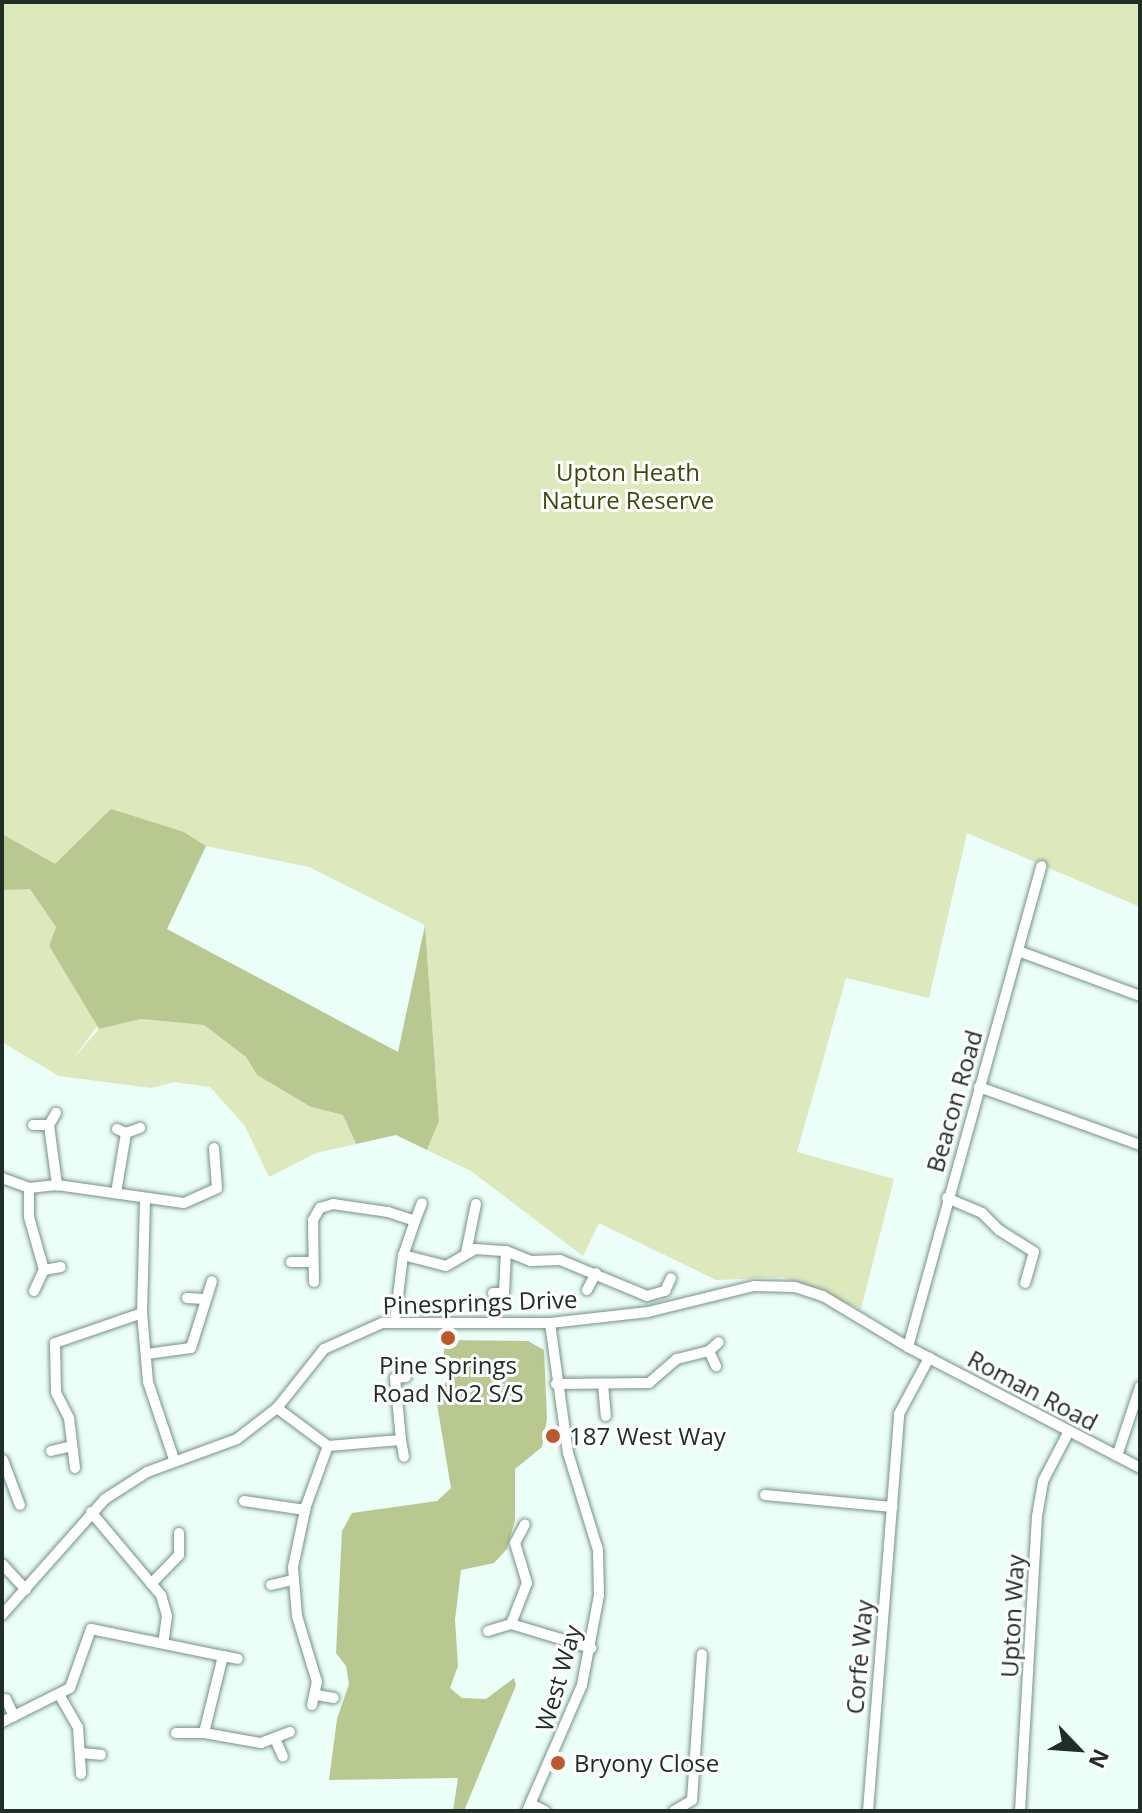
<!DOCTYPE html>
<html>
<head>
<meta charset="utf-8">
<style>
  body { margin:0 }
  #map { position:relative; width:1142px; height:1813px; overflow:hidden; background:#ebfef7; font-family:"Open Sans",sans-serif }
  div>[style] { position:absolute }
  .green>* { inset:0; background:#dde8bd }
  .forest>* { inset:0; background:#b9c890 }
  .roads { filter:drop-shadow(0 0 2px #759288) drop-shadow(0 0 2px #759288) }
  .street>* { height:10px; margin:-5px; padding:0 5px; transform-origin:5px; border-radius:5px; background:#fff }
  .dots>* { width:22px; height:22px; translate:-50% -50%; box-sizing:border-box; border:4px solid #fff; border-radius:50% }
  span { translate:-50% -50%; white-space:nowrap; text-align:center; line-height:1.15; -webkit-text-stroke:6px #fff; paint-order:stroke }
  .park-label { font-size:24px; color:#3d4908 }
  .street-label { font-size:24px; color:#212d29 }
  .poi-label { font-size:24px; color:#212d29 }
  .left { translate:0 -50%; text-align:left }
  .frame { position:absolute; inset:0; border:4px solid #212d29; pointer-events:none }
  .north { position:absolute; left:1038px; top:1709px; width:80px; height:80px; -webkit-text-stroke:6px #fff; paint-order:stroke; rotate:115deg; font-size:22px; font-weight:700; line-height:32px; text-align:center; color:#212d29 }
  .north::after { content:''; display:block; margin:auto; width:28px; height:36px; background:#212d29; clip-path:polygon(50% 0,100% 100%,50% 72%,0 100%) }
</style>
</head>
<body>
<div id="map">
  <div class="green">
    <i style="clip-path:polygon(2px 2px,1140px 2px,1140px 907px,967px 833px,929px 998px,846px 978px,797px 1152px,894px 1179px,861px 1309px,784px 1277px,716px 1280px,599px 1223px,583px 1256px,471px 1171px,427px 1150px,439px 1121px,425px 925px,309px 867px,206px 846px,184px 832px,30px 888px,56px 927px,49px 946px,97px 1026px,73px 1059px,99px 1029px,141px 1019px,204px 1025px,246px 1057px,257px 1075px,311px 1107px,343px 1115px,356px 1144px,316px 1153px,269px 1177px,245px 1126px,210px 1087px,174px 1082px,151px 1088px,59px 1076px,2px 1042px)"></i>
  </div>
  <div class="forest">
    <i style="clip-path:polygon(111px 809px,184px 832px,206px 846px,167px 929px,398px 1052px,425px 925px,439px 1121px,427px 1150px,396px 1135px,356px 1144px,343px 1115px,311px 1107px,257px 1075px,246px 1057px,204px 1025px,141px 1019px,99px 1029px,49px 946px,56px 927px,30px 889px,2px 890px,2px 834px,55px 864px)"></i>
    <i style="clip-path:polygon(444px 1340px,528px 1341px,544px 1350px,547px 1419px,542px 1447px,515px 1469px,515px 1520px,507px 1549px,494px 1563px,461px 1570px,455px 1620px,458px 1666px,450px 1688px,462px 1698px,486px 1699px,514px 1678px,516px 1685px,464px 1811px,453px 1811px,458px 1778px,329px 1780px,337px 1719px,349px 1684px,346px 1666px,336px 1653px,342px 1531px,352px 1513px,437px 1501px,451px 1488px,436px 1398px,460px 1361px,444px 1355px)"></i>
  </div>
  <div class="roads">
    <div class="street">
      <i style="left:1018px;top:951px;width:130px;rotate:20.2deg"></i>
      <i style="left:979px;top:1087px;width:171px;rotate:19.8deg"></i>
      <i style="left:33px;top:1125px;width:16px"></i>
      <i style="left:49px;top:1125px;width:14px;rotate:-60deg"></i>
      <i style="left:49px;top:1125px;width:61px;rotate:82.4deg"></i>
      <i style="left:117px;top:1129px;width:10px;rotate:24deg"></i>
      <i style="left:126px;top:1133px;width:15px;rotate:-20deg"></i>
      <i style="left:2px;top:1178px;width:29px;rotate:20deg"></i>
      <i style="left:29px;top:1188px;width:28px;rotate:-6deg"></i>
      <i style="left:57px;top:1185px;width:128px;rotate:8.1deg"></i>
      <i style="left:184px;top:1203px;width:36px;rotate:-24deg"></i>
      <i style="left:217px;top:1188px;width:40px;rotate:-94.3deg"></i>
      <i style="left:29px;top:1188px;width:29px;rotate:90deg"></i>
      <i style="left:29px;top:1217px;width:55px;rotate:74.2deg"></i>
      <i style="left:116px;top:1193px;width:61px;rotate:-80.5deg"></i>
      <i style="left:947px;top:1198px;width:38px;rotate:23deg"></i>
      <i style="left:982px;top:1213px;width:24px;rotate:45deg"></i>
      <i style="left:999px;top:1230px;width:41px;rotate:32.2deg"></i>
      <i style="left:1034px;top:1252px;width:32px;rotate:106deg"></i>
      <i style="left:145px;top:1200px;width:113px;rotate:91.5deg"></i>
      <i style="left:142px;top:1313px;width:69px;rotate:85deg"></i>
      <i style="left:148px;top:1382px;width:84px;rotate:71.4deg"></i>
      <i style="left:415px;top:1221px;width:19px;rotate:-69deg"></i>
      <i style="left:466px;top:1253px;width:50px;rotate:-78.5deg"></i>
      <i style="left:403px;top:1255px;width:44px;rotate:14.3deg"></i>
      <i style="left:446px;top:1266px;width:34px;rotate:-30deg"></i>
      <i style="left:475px;top:1249px;width:31px;rotate:4deg"></i>
      <i style="left:506px;top:1251px;width:27px;rotate:22deg"></i>
      <i style="left:531px;top:1261px;width:29px;rotate:-2deg"></i>
      <i style="left:560px;top:1260px;width:94px;rotate:22.5deg"></i>
      <i style="left:647px;top:1296px;width:19px;rotate:-16deg"></i>
      <i style="left:665px;top:1291px;width:14px;rotate:-65deg"></i>
      <i style="left:291px;top:1262px;width:22px"></i>
      <i style="left:314px;top:1282px;width:62px;rotate:-90.9deg"></i>
      <i style="left:313px;top:1220px;width:14px;rotate:-60deg"></i>
      <i style="left:320px;top:1208px;width:14px;rotate:-17deg"></i>
      <i style="left:333px;top:1204px;width:56px;rotate:8.3deg"></i>
      <i style="left:388px;top:1212px;width:28px;rotate:18deg"></i>
      <i style="left:415px;top:1221px;width:36px;rotate:109deg"></i>
      <i style="left:403px;top:1255px;width:66px;rotate:96.9deg"></i>
      <i style="left:587px;top:1290px;width:19px;rotate:-62deg"></i>
      <i style="left:34px;top:1291px;width:23px;rotate:-65deg"></i>
      <i style="left:44px;top:1270px;width:17px;rotate:-10deg"></i>
      <i style="left:493px;top:1293px;width:11px"></i>
      <i style="left:504px;top:1293px;width:42px;rotate:-87.3deg"></i>
      <i style="left:187px;top:1298px;width:17px;rotate:3deg"></i>
      <i style="left:908px;top:1347px;width:499px;rotate:-74.5deg"></i>
      <i style="left:709px;top:1351px;width:17px;rotate:65deg"></i>
      <i style="left:147px;top:1354px;width:44px;rotate:-7.8deg"></i>
      <i style="left:191px;top:1348px;width:70px;rotate:-72.6deg"></i>
      <i style="left:556px;top:1384px;width:93px;rotate:-0.6deg"></i>
      <i style="left:649px;top:1383px;width:37px;rotate:-41deg"></i>
      <i style="left:677px;top:1359px;width:33px;rotate:-14deg"></i>
      <i style="left:709px;top:1351px;width:13px;rotate:-42deg"></i>
      <i style="left:603px;top:1384px;width:32px;rotate:85deg"></i>
      <i style="left:277px;top:1408px;width:64px;rotate:36.7deg"></i>
      <i style="left:328px;top:1446px;width:73px;rotate:-4.7deg"></i>
      <i style="left:401px;top:1440px;width:62px;rotate:-95.5deg"></i>
      <i style="left:395px;top:1378px;width:11px;rotate:-5deg"></i>
      <i style="left:401px;top:1440px;width:17px;rotate:80deg"></i>
      <i style="left:51px;top:1451px;width:18px;rotate:-13deg"></i>
      <i style="left:1117px;top:1456px;width:73px;rotate:-71.6deg"></i>
      <i style="left:3px;top:1460px;width:48px;rotate:69.3deg"></i>
      <i style="left:75px;top:1468px;width:50px;rotate:-96.8deg"></i>
      <i style="left:69px;top:1418px;width:29px;rotate:-117deg"></i>
      <i style="left:56px;top:1392px;width:49px;rotate:-91.2deg"></i>
      <i style="left:55px;top:1343px;width:92px;rotate:-19deg"></i>
      <i style="left:765px;top:1495px;width:128px;rotate:5.4deg"></i>
      <i style="left:244px;top:1501px;width:62px;rotate:8.4deg"></i>
      <i style="left:91px;top:1512px;width:109px;rotate:49.9deg"></i>
      <i style="left:161px;top:1595px;width:22px;rotate:74deg"></i>
      <i style="left:167px;top:1616px;width:27px;rotate:98deg"></i>
      <i style="left:2px;top:1564px;width:35px;rotate:47deg"></i>
      <i style="left:151px;top:1584px;width:40px;rotate:-46deg"></i>
      <i style="left:179px;top:1555px;width:22px;rotate:-90deg"></i>
      <i style="left:271px;top:1585px;width:23px;rotate:-13deg"></i>
      <i style="left:2px;top:1615px;width:155px;rotate:-48.4deg"></i>
      <i style="left:105px;top:1499px;width:50px;rotate:-32.7deg"></i>
      <i style="left:147px;top:1472px;width:96px;rotate:-20.1deg"></i>
      <i style="left:237px;top:1439px;width:51px;rotate:-37.8deg"></i>
      <i style="left:277px;top:1408px;width:75px;rotate:-51.5deg"></i>
      <i style="left:324px;top:1349px;width:64px;rotate:-24.1deg"></i>
      <i style="left:382px;top:1323px;width:168px"></i>
      <i style="left:550px;top:1323px;width:99px;rotate:-6.4deg"></i>
      <i style="left:648px;top:1312px;width:109px;rotate:-13.8deg"></i>
      <i style="left:754px;top:1286px;width:41px;rotate:1.4deg"></i>
      <i style="left:795px;top:1287px;width:29px;rotate:18deg"></i>
      <i style="left:823px;top:1296px;width:99px;rotate:31deg"></i>
      <i style="left:908px;top:1347px;width:262px;rotate:27.5deg"></i>
      <i style="left:511px;top:1624px;width:44px;rotate:-68.7deg"></i>
      <i style="left:527px;top:1583px;width:42px;rotate:-106.7deg"></i>
      <i style="left:515px;top:1543px;width:21px;rotate:-62deg"></i>
      <i style="left:488px;top:1631px;width:24px;rotate:-17deg"></i>
      <i style="left:511px;top:1624px;width:84px;rotate:16.7deg"></i>
      <i style="left:223px;top:1656px;width:15px;rotate:11deg"></i>
      <i style="left:317px;top:1695px;width:17px;rotate:10deg"></i>
      <i style="left:60px;top:1696px;width:36px;rotate:60deg"></i>
      <i style="left:78px;top:1727px;width:47px;rotate:86.3deg"></i>
      <i style="left:6px;top:1699px;width:19px;rotate:65deg"></i>
      <i style="left:312px;top:1705px;width:24px;rotate:-78deg"></i>
      <i style="left:317px;top:1682px;width:69px;rotate:-106.9deg"></i>
      <i style="left:297px;top:1616px;width:49px;rotate:-94.7deg"></i>
      <i style="left:293px;top:1567px;width:62px;rotate:-78deg"></i>
      <i style="left:306px;top:1506px;width:64px;rotate:-69.9deg"></i>
      <i style="left:2px;top:1722px;width:76px;rotate:-26.6deg"></i>
      <i style="left:70px;top:1688px;width:63px;rotate:-70.4deg"></i>
      <i style="left:91px;top:1629px;width:135px;rotate:11.6deg"></i>
      <i style="left:223px;top:1656px;width:79px;rotate:103.9deg"></i>
      <i style="left:204px;top:1733px;width:58px;rotate:10deg"></i>
      <i style="left:261px;top:1743px;width:31px;rotate:-21deg"></i>
      <i style="left:176px;top:1733px;width:28px"></i>
      <i style="left:276px;top:1741px;width:17px;rotate:66deg"></i>
      <i style="left:80px;top:1753px;width:21px;rotate:5deg"></i>
      <i style="left:531px;top:1804px;width:16px;rotate:27deg"></i>
      <i style="left:527px;top:1811px;width:137px;rotate:-66.4deg"></i>
      <i style="left:582px;top:1685px;width:92px;rotate:-79.3deg"></i>
      <i style="left:599px;top:1595px;width:45px;rotate:-91.3deg"></i>
      <i style="left:598px;top:1550px;width:102px;rotate:-107.2deg"></i>
      <i style="left:568px;top:1453px;width:131px;rotate:-97.9deg"></i>
      <i style="left:674px;top:1811px;width:21px;rotate:-31deg"></i>
      <i style="left:692px;top:1800px;width:146px;rotate:-86.1deg"></i>
      <i style="left:868px;top:1811px;width:398px;rotate:-85.5deg"></i>
      <i style="left:899px;top:1414px;width:64px;rotate:-61.8deg"></i>
      <i style="left:1020px;top:1811px;width:295px;rotate:-86.7deg"></i>
      <i style="left:1037px;top:1516px;width:36px;rotate:-80deg"></i>
      <i style="left:1043px;top:1481px;width:56px;rotate:-62.5deg"></i>
    </div>
  </div>
  <div class="dots">
    <i style="left:448px;top:1338px;background:#be572c"></i>
    <i style="left:553px;top:1436px;background:#be572c"></i>
    <i style="left:558px;top:1763px;background:#be572c"></i>
  </div>
  <div class="park-label">
    <span style="left:628px;top:486px">Upton Heath<br>Nature Reserve</span>
  </div>
  <div class="street-label">
    <span style="left:954px;top:1101px;rotate:-74deg">Beacon Road</span>
    <span style="left:480px;top:1302px;rotate:-2deg">Pinesprings Drive</span>
    <span style="left:1033px;top:1390px;rotate:28deg">Roman Road</span>
    <span style="left:1012px;top:1616px;rotate:-87deg">Upton Way</span>
    <span style="left:859px;top:1657px;rotate:-85deg">Corfe Way</span>
    <span style="left:558px;top:1678px;rotate:-74deg">West Way</span>
  </div>
  <div class="poi-label">
    <span style="left:448px;top:1379px">Pine Springs<br>Road No2 S/S</span>
    <span class="left" style="left:569px;top:1436px">187 West Way</span>
    <span class="left" style="left:574px;top:1763px">Bryony Close</span>
  </div>
  <div class="frame"></div>
  <div class="north">N</div>
</div>
</body>
</html>
